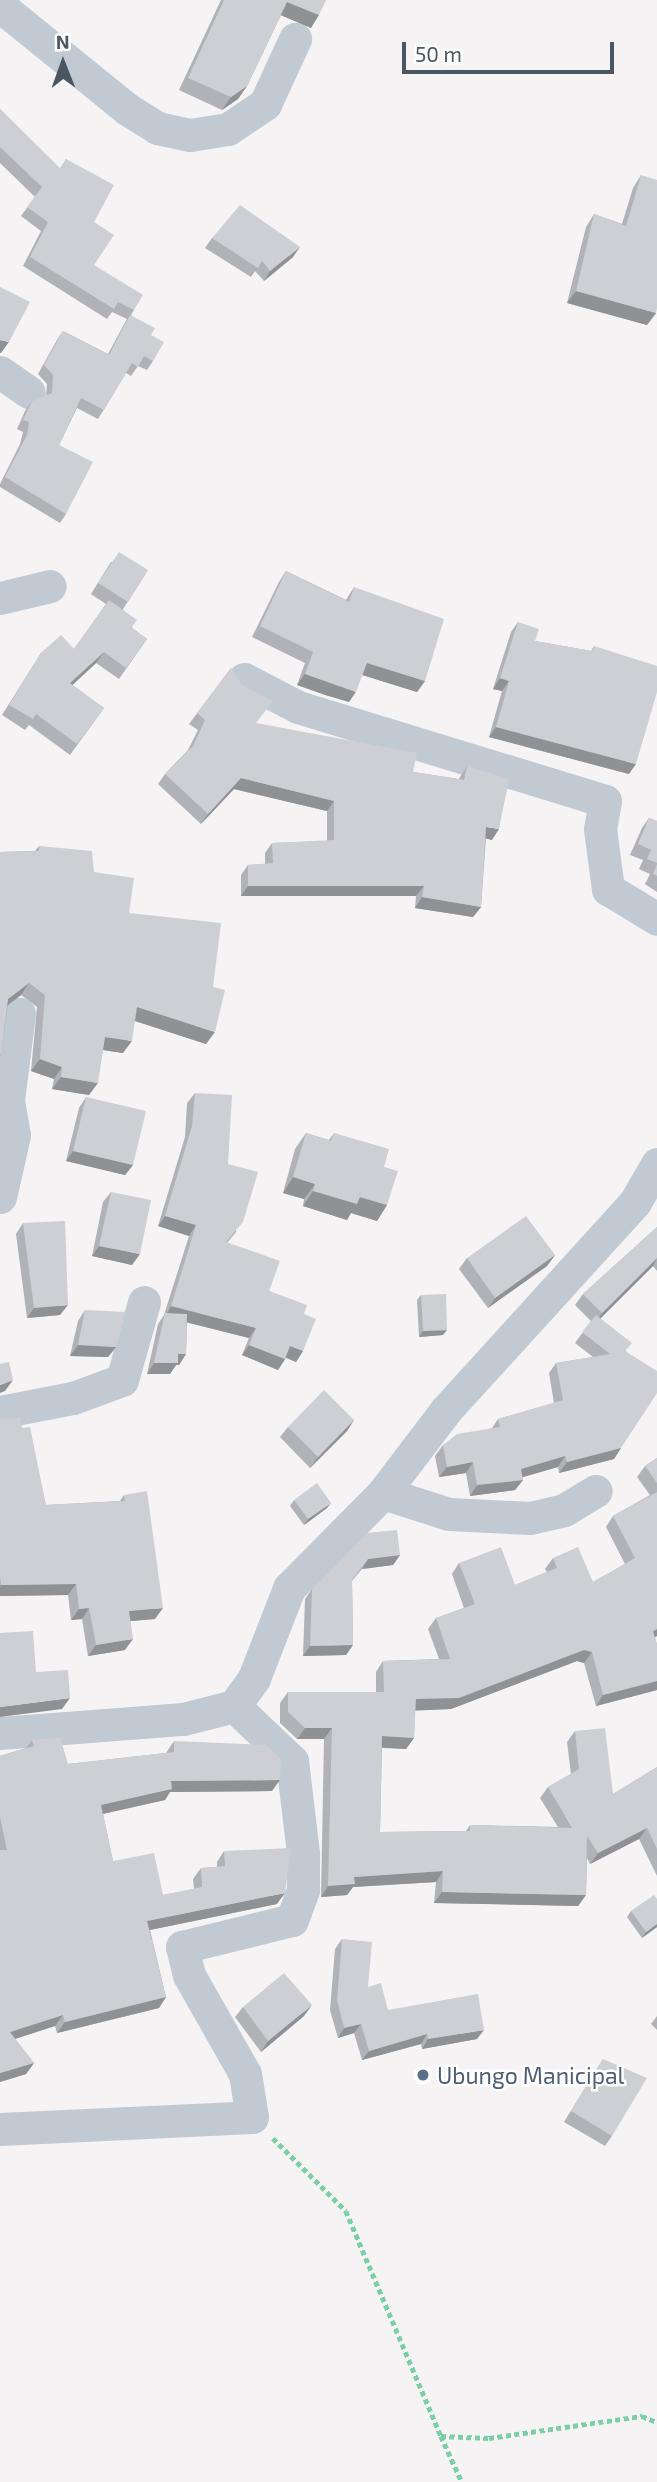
<!DOCTYPE html>
<html>
<head>
<meta charset="utf-8">
<style>
  body { margin:0 }
  #map { position:relative; width:657px; height:2482px; overflow:hidden; background:#f5f3f3; font-family:"Exo 2",sans-serif }
  div>[style] { position:absolute }
  .path>* { height:4.5px; margin-top:-2.25px; transform-origin:0; background:repeating-linear-gradient(90deg,#7ad0a6 0 5px,transparent 0 8.5px) }
  .minor>* { height:33px; margin:-16.5px; padding:0 16.5px; transform-origin:16.5px; border-radius:16.5px; background:#c1cad2 }
  .wall>* { inset:0; background:#b0b2b7 }
  .shaded-wall>* { inset:0; background:#909195 }
  .building>* { inset:0; background:#cdcfd5 }
  .dots>* { width:19px; height:19px; translate:-50% -50%; box-sizing:border-box; border:4px solid #fff; border-radius:50% }
  span { translate:-50% -50%; white-space:nowrap; text-align:center; line-height:1.15; -webkit-text-stroke:5px #fff; paint-order:stroke }
  .service-label { font-size:23px; color:#4e5e75 }
  .left { translate:0 -50%; text-align:left }
  .north { position:absolute; left:28px; top:28px; width:70px; height:70px; -webkit-text-stroke:5px #fff; paint-order:stroke; rotate:359deg; font-size:19px; font-weight:700; line-height:28px; text-align:center; color:#4a5661 }
  .north::after { content:''; display:block; margin:auto; width:24px; height:32px; background:#4a5661; clip-path:polygon(50% 0,100% 100%,50% 72%,0 100%) }
  .scale { position:absolute; left:402px; top:42px; width:212px; height:32px; box-sizing:border-box; border:4px solid #4a5661; border-top:0; padding-left:9px; font-size:21px; line-height:24px; white-space:nowrap; color:#4a5661; -webkit-text-stroke:5px #fff; paint-order:stroke }
</style>
</head>
<body>
<div id="map">
  <div class="path">
    <i style="left:273px;top:2138px;width:103px;rotate:45deg"></i>
    <i style="left:346px;top:2211px;width:244px;rotate:67.1deg"></i>
    <i style="left:441px;top:2436px;width:48px;rotate:2.4deg"></i>
    <i style="left:489px;top:2438px;width:155px;rotate:-8.2deg"></i>
    <i style="left:642px;top:2416px;width:16px;rotate:22deg"></i>
    <i style="left:441px;top:2436px;width:51px;rotate:65.5deg"></i>
  </div>
  <div class="minor">
    <i style="left:0;top:6px;width:164px;rotate:39deg"></i>
    <i style="left:127px;top:109px;width:36px;rotate:32deg"></i>
    <i style="left:157px;top:128px;width:34px;rotate:12deg"></i>
    <i style="left:190px;top:135px;width:38px;rotate:-9deg"></i>
    <i style="left:228px;top:129px;width:45px;rotate:-34deg"></i>
    <i style="left:265px;top:104px;width:72px;rotate:-65.2deg"></i>
    <i style="left:0;top:372px;width:35px;rotate:35deg"></i>
    <i style="left:0;top:598px;width:51px;rotate:-13.5deg"></i>
    <i style="left:244px;top:679px;width:61px;rotate:27.4deg"></i>
    <i style="left:298px;top:707px;width:321px;rotate:17deg"></i>
    <i style="left:605px;top:801px;width:28px;rotate:100deg"></i>
    <i style="left:600px;top:829px;width:61px;rotate:82.4deg"></i>
    <i style="left:608px;top:889px;width:57px;rotate:31.5deg"></i>
    <i style="left:0;top:1197px;width:64px;rotate:-77.3deg"></i>
    <i style="left:14px;top:1135px;width:36px;rotate:-100deg"></i>
    <i style="left:8px;top:1100px;width:87px;rotate:-82.7deg"></i>
    <i style="left:0;top:1412px;width:74px;rotate:-10.9deg"></i>
    <i style="left:73px;top:1398px;width:52px;rotate:-20.2deg"></i>
    <i style="left:122px;top:1380px;width:81px;rotate:-74.2deg"></i>
    <i style="left:383px;top:1493px;width:69px;rotate:17.7deg"></i>
    <i style="left:449px;top:1514px;width:81px;rotate:2.8deg"></i>
    <i style="left:530px;top:1518px;width:35px;rotate:-13deg"></i>
    <i style="left:564px;top:1510px;width:37px;rotate:-31deg"></i>
    <i style="left:0;top:1733px;width:184px;rotate:-4.4deg"></i>
    <i style="left:183px;top:1719px;width:53px;rotate:-14.3deg"></i>
    <i style="left:234px;top:1706px;width:34px;rotate:-54deg"></i>
    <i style="left:254px;top:1678px;width:97px;rotate:-68.7deg"></i>
    <i style="left:289px;top:1588px;width:134px;rotate:-45.3deg"></i>
    <i style="left:383px;top:1493px;width:104px;rotate:-52.8deg"></i>
    <i style="left:446px;top:1410px;width:281px;rotate:-47.7deg"></i>
    <i style="left:635px;top:1202px;width:44px;rotate:-59.9deg"></i>
    <i style="left:0;top:2129px;width:252px;rotate:-2.7deg"></i>
    <i style="left:252px;top:2117px;width:44px;rotate:-99.2deg"></i>
    <i style="left:245px;top:2074px;width:114px;rotate:-119.5deg"></i>
    <i style="left:189px;top:1975px;width:29px;rotate:-104deg"></i>
    <i style="left:182px;top:1947px;width:113px;rotate:-13.8deg"></i>
    <i style="left:292px;top:1920px;width:33px;rotate:-70deg"></i>
    <i style="left:303px;top:1889px;width:36px;rotate:-90deg"></i>
    <i style="left:303px;top:1853px;width:93px;rotate:-96.8deg"></i>
    <i style="left:292px;top:1761px;width:80px;rotate:-136.5deg"></i>
  </div>
  <div class="wall">
    <i style="clip-path:polygon(221px 0,326px 0,311px 28px,281px 15px,247px 86px,238px 99px,222px 110px,179px 90px)"></i>
    <i style="clip-path:polygon(0 109px,60px 169px,66px 159px,94px 222px,94px 265px,134px 310px,131px 315px,151px 335px,153px 361px,147px 370px,138px 366px,131px 376px,126px 373px,98px 419px,77px 408px,59px 445px,66px 514px,60px 523px,0 487px,0 484px,20px 444px,23px 432px,17px 429px,25px 411px,32px 401px,46px 396px,47px 384px,38px 374px,57px 340px,63px 331px,108px 354px,127px 319px,112px 312px,107px 319px,23px 266px,41px 231px,21px 216px,35px 197px,0 163px)"></i>
    <i style="clip-path:polygon(641px 175px,656px 313px,647px 325px,567px 303px,586px 227px,594px 214px,622px 224px,633px 188px)"></i>
    <i style="clip-path:polygon(212px 238px,293px 257px,264px 281px,255px 271px,251px 277px,205px 248px)"></i>
    <i style="clip-path:polygon(111px 562px,148px 570px,123px 609px,132px 628px,147px 639px,119px 679px,96px 663px,72px 685px,104px 708px,70px 755px,29px 725px,25px 730px,2px 715px,41px 653px,74px 649px,106px 604px,91px 594px)"></i>
    <i style="clip-path:polygon(286px 571px,346px 600px,354px 587px,425px 681px,417px 692px,362px 675px,349px 702px,297px 685px,305px 663px,252px 637px,279px 582px)"></i>
    <i style="clip-path:polygon(518px 622px,535px 641px,591px 651px,594px 646px,629px 774px,489px 737px,502px 691px,493px 689px,511px 632px)"></i>
    <i style="clip-path:polygon(231px 668px,256px 724px,413px 772px,459px 779px,460px 777px,467px 766px,492px 840px,486px 838px,481px 907px,473px 917px,415px 908px,416px 896px,241px 896px,241px 875px,248px 865px,265px 864px,265px 853px,272px 843px,327px 841px,327px 811px,234px 789px,201px 824px,158px 784px,165px 774px,188px 750px,198px 730px,189px 724px)"></i>
    <i style="clip-path:polygon(649px 818px,657px 821px,657px 892px,645px 884px,650px 874px,639px 869px,643px 860px,630px 855px,642px 828px)"></i>
    <i style="clip-path:polygon(39px 846px,94px 872px,129px 913px,206px 1044px,135px 1021px,123px 1053px,103px 1050px,89px 1095px,52px 1089px,54px 1079px,31px 1071px,37px 1007px,21px 995px,8px 1005px,1px 1054px,0 1056px,0 852px,35px 851px)"></i>
    <i style="clip-path:polygon(195px 1093px,228px 1164px,236px 1232px,227px 1243px,269px 1291px,304px 1314px,303px 1351px,296px 1362px,286px 1358px,278px 1370px,242px 1355px,249px 1338px,187px 1322px,186px 1354px,179px 1365px,176px 1365px,170px 1374px,147px 1374px,158px 1324px,164px 1315px,189px 1236px,158px 1226px,185px 1137px,187px 1103px)"></i>
    <i style="clip-path:polygon(86px 1097px,133px 1165px,125px 1175px,66px 1161px,79px 1108px)"></i>
    <i style="clip-path:polygon(306px 1133px,329px 1140px,334px 1133px,384px 1167px,387px 1205px,377px 1221px,351px 1213px,347px 1220px,303px 1206px,304px 1199px,283px 1193px,295px 1149px)"></i>
    <i style="clip-path:polygon(111px 1192px,132px 1265px,92px 1256px,103px 1202px)"></i>
    <i style="clip-path:polygon(23px 1223px,60px 1315px,27px 1318px,16px 1234px)"></i>
    <i style="clip-path:polygon(657px 1227px,657px 1271px,653px 1266px,600px 1318px,626px 1351px,621px 1448px,614px 1459px,559px 1473px,558px 1467px,522px 1477px,523px 1480px,515px 1490px,470px 1496px,466px 1473px,439px 1477px,435px 1456px,443px 1445px,492px 1428px,498px 1419px,554px 1403px,549px 1373px,556px 1363px,593px 1357px,575px 1343px,591px 1321px,575px 1305px,583px 1294px)"></i>
    <i style="clip-path:polygon(555px 1255px,547px 1266px,488px 1308px,459px 1269px,467px 1258px)"></i>
    <i style="clip-path:polygon(421px 1295px,443px 1335px,419px 1337px,417px 1300px)"></i>
    <i style="clip-path:polygon(85px 1310px,116px 1347px,108px 1357px,70px 1356px,78px 1321px)"></i>
    <i style="clip-path:polygon(0 1418px,22px 1428px,46px 1505px,120px 1501px,124px 1495px,155px 1619px,130px 1621px,125px 1650px,88px 1656px,82px 1619px,71px 1620px,68px 1595px,0 1596px)"></i>
    <i style="clip-path:polygon(354px 1420px,347px 1431px,310px 1468px,280px 1437px,288px 1427px)"></i>
    <i style="clip-path:polygon(657px 1458px,657px 1636px,655px 1637px,657px 1645px,657px 1690px,596px 1706px,584px 1663px,577px 1661px,451px 1709px,415px 1710px,414px 1738px,406px 1749px,382px 1748px,380px 1832px,466px 1831px,470px 1825px,558px 1827px,540px 1798px,548px 1787px,571px 1774px,567px 1742px,575px 1731px,613px 1794px,657px 1767px,657px 1876px,639px 1839px,590px 1864px,587px 1858px,586px 1895px,578px 1906px,434px 1903px,436px 1882px,353px 1887px,347px 1895px,321px 1897px,324px 1739px,297px 1739px,280px 1723px,280px 1703px,288px 1692px,376px 1692px,376px 1672px,383px 1661px,439px 1659px,428px 1629px,436px 1618px,464px 1608px,452px 1574px,459px 1563px,515px 1585px,547px 1572px,545px 1569px,553px 1558px,593px 1582px,625px 1564px,606px 1527px,613px 1516px,650px 1495px,637px 1477px,645px 1466px)"></i>
    <i style="clip-path:polygon(294px 1500px,327px 1508px,304px 1525px,290px 1506px)"></i>
    <i style="clip-path:polygon(367px 1533px,400px 1555px,393px 1565px,362px 1569px,352px 1581px,353px 1645px,346px 1655px,303px 1656px,305px 1599px,312px 1589px)"></i>
    <i style="clip-path:polygon(32px 1740px,68px 1764px,166px 1753px,174px 1741px,272px 1791px,170px 1792px,165px 1800px,103px 1814px,113px 1861px,163px 1895px,194px 1889px,193px 1879px,201px 1868px,217px 1867px,217px 1862px,224px 1851px,277px 1904px,150px 1930px,166px 1997px,159px 2008px,57px 2033px,55px 2026px,15px 2039px,34px 2063px,26px 2074px,0 2082px,0 1756px,26px 1748px)"></i>
    <i style="clip-path:polygon(657px 1899px,657px 1927px,642px 1938px,627px 1917px,631px 1911px)"></i>
    <i style="clip-path:polygon(342px 1939px,368px 1987px,388px 2010px,477px 2039px,422px 2049px,421px 2044px,362px 2060px,354px 2033px,338px 2038px,330px 2010px,335px 1949px)"></i>
    <i style="clip-path:polygon(243px 2007px,304px 2016px,261px 2052px,235px 2017px)"></i>
    <i style="clip-path:polygon(657px 2016px,657px 2030px,651px 2024px)"></i>
    <i style="clip-path:polygon(603px 2059px,612px 2136px,605px 2146px,564px 2122px)"></i>
  </div>
  <div class="shaded-wall">
    <i style="clip-path:polygon(287px 2px,319px 15px,311px 28px,278px 14px)"></i>
    <i style="clip-path:polygon(247px 86px,238px 99px,222px 110px,231px 97px)"></i>
    <i style="clip-path:polygon(300px 247px,293px 257px,264px 281px,270px 271px)"></i>
    <i style="clip-path:polygon(576px 291px,656px 313px,647px 325px,567px 303px)"></i>
    <i style="clip-path:polygon(0 340px,9px 342px,1px 353px,0 353px)"></i>
    <i style="clip-path:polygon(104px 652px,96px 663px,63px 694px,70px 683px)"></i>
    <i style="clip-path:polygon(367px 663px,425px 681px,417px 692px,359px 674px)"></i>
    <i style="clip-path:polygon(305px 674px,356px 692px,349px 702px,325px 695px,297px 685px)"></i>
    <i style="clip-path:polygon(500px 678px,509px 681px,502px 691px,493px 689px)"></i>
    <i style="clip-path:polygon(496px 727px,636px 764px,629px 774px,489px 737px)"></i>
    <i style="clip-path:polygon(241px 778px,334px 801px,327px 811px,234px 789px,201px 824px,208px 814px)"></i>
    <i style="clip-path:polygon(486px 827px,499px 829px,492px 840px,479px 837px)"></i>
    <i style="clip-path:polygon(248px 886px,424px 886px,416px 896px,241px 896px)"></i>
    <i style="clip-path:polygon(422px 897px,481px 907px,473px 917px,415px 908px)"></i>
    <i style="clip-path:polygon(29px 983px,21px 995px,0 1011px,8px 999px)"></i>
    <i style="clip-path:polygon(137px 1007px,215px 1032px,206px 1044px,129px 1019px)"></i>
    <i style="clip-path:polygon(105px 1037px,132px 1041px,123px 1053px,96px 1049px)"></i>
    <i style="clip-path:polygon(40px 1059px,62px 1067px,54px 1079px,31px 1071px)"></i>
    <i style="clip-path:polygon(61px 1077px,98px 1083px,89px 1095px,52px 1089px)"></i>
    <i style="clip-path:polygon(73px 1151px,133px 1165px,125px 1175px,66px 1161px)"></i>
    <i style="clip-path:polygon(293px 1177px,315px 1184px,304px 1199px,283px 1193px)"></i>
    <i style="clip-path:polygon(313px 1191px,360px 1197px,387px 1205px,377px 1221px,351px 1213px,347px 1220px,303px 1206px)"></i>
    <i style="clip-path:polygon(165px 1216px,196px 1225px,189px 1236px,158px 1226px)"></i>
    <i style="clip-path:polygon(99px 1246px,140px 1254px,132px 1265px,92px 1256px)"></i>
    <i style="clip-path:polygon(555px 1255px,547px 1266px,488px 1308px,495px 1298px)"></i>
    <i style="clip-path:polygon(657px 1258px,653px 1266px,595px 1324px,602px 1313px)"></i>
    <i style="clip-path:polygon(68px 1305px,60px 1315px,27px 1318px,34px 1308px)"></i>
    <i style="clip-path:polygon(171px 1306px,256px 1328px,249px 1338px,165px 1317px)"></i>
    <i style="clip-path:polygon(447px 1330px,443px 1335px,419px 1337px,423px 1331px)"></i>
    <i style="clip-path:polygon(78px 1345px,116px 1347px,108px 1357px,70px 1356px)"></i>
    <i style="clip-path:polygon(249px 1345px,285px 1359px,278px 1370px,242px 1355px)"></i>
    <i style="clip-path:polygon(290px 1346px,303px 1351px,296px 1362px,283px 1356px)"></i>
    <i style="clip-path:polygon(178px 1354px,186px 1354px,179px 1365px,176px 1365px,170px 1374px,147px 1374px,154px 1363px)"></i>
    <i style="clip-path:polygon(13px 1380px,5px 1391px,0 1393px,0 1385px)"></i>
    <i style="clip-path:polygon(354px 1420px,347px 1431px,310px 1468px,318px 1457px)"></i>
    <i style="clip-path:polygon(621px 1448px,614px 1459px,559px 1473px,567px 1462px)"></i>
    <i style="clip-path:polygon(565px 1456px,558px 1467px,513px 1480px,521px 1469px)"></i>
    <i style="clip-path:polygon(473px 1462px,466px 1473px,439px 1477px,447px 1467px)"></i>
    <i style="clip-path:polygon(523px 1480px,515px 1490px,470px 1496px,477px 1485px)"></i>
    <i style="clip-path:polygon(331px 1503px,327px 1508px,304px 1525px,308px 1519px)"></i>
    <i style="clip-path:polygon(400px 1555px,393px 1565px,362px 1569px,368px 1559px)"></i>
    <i style="clip-path:polygon(76px 1584px,68px 1595px,0 1596px,0 1586px,1px 1585px)"></i>
    <i style="clip-path:polygon(89px 1608px,82px 1619px,71px 1620px,79px 1609px)"></i>
    <i style="clip-path:polygon(163px 1608px,155px 1619px,121px 1622px,129px 1611px)"></i>
    <i style="clip-path:polygon(657px 1629px,657px 1636px,645px 1642px,653px 1631px)"></i>
    <i style="clip-path:polygon(133px 1639px,125px 1650px,88px 1656px,96px 1645px)"></i>
    <i style="clip-path:polygon(353px 1645px,346px 1655px,303px 1656px,310px 1646px)"></i>
    <i style="clip-path:polygon(584px 1650px,592px 1652px,584px 1663px,577px 1661px,451px 1709px,408px 1711px,416px 1699px)"></i>
    <i style="clip-path:polygon(657px 1681px,657px 1690px,596px 1706px,603px 1695px)"></i>
    <i style="clip-path:polygon(70px 1698px,62px 1709px,0 1717px,0 1707px)"></i>
    <i style="clip-path:polygon(305px 1728px,332px 1728px,324px 1739px,297px 1739px)"></i>
    <i style="clip-path:polygon(382px 1736px,414px 1738px,406px 1749px,374px 1747px)"></i>
    <i style="clip-path:polygon(280px 1780px,272px 1791px,170px 1792px,165px 1800px,93px 1816px,101px 1805px,171px 1781px)"></i>
    <i style="clip-path:polygon(647px 1828px,639px 1839px,590px 1864px,598px 1853px)"></i>
    <i style="clip-path:polygon(443px 1871px,436px 1882px,353px 1887px,347px 1895px,321px 1897px,328px 1886px,354px 1877px)"></i>
    <i style="clip-path:polygon(442px 1892px,586px 1895px,578px 1906px,434px 1903px)"></i>
    <i style="clip-path:polygon(285px 1893px,277px 1904px,140px 1932px,147px 1921px)"></i>
    <i style="clip-path:polygon(657px 1924px,657px 1927px,642px 1938px,646px 1932px)"></i>
    <i style="clip-path:polygon(166px 1997px,159px 2008px,57px 2033px,65px 2022px)"></i>
    <i style="clip-path:polygon(312px 2005px,304px 2016px,261px 2052px,268px 2041px)"></i>
    <i style="clip-path:polygon(63px 2015px,55px 2026px,2px 2043px,10px 2032px)"></i>
    <i style="clip-path:polygon(361px 2024px,354px 2033px,338px 2038px,344px 2028px)"></i>
    <i style="clip-path:polygon(484px 2030px,477px 2039px,422px 2049px,428px 2039px)"></i>
    <i style="clip-path:polygon(427px 2034px,421px 2044px,362px 2060px,369px 2051px)"></i>
    <i style="clip-path:polygon(34px 2063px,26px 2074px,0 2082px,0 2073px)"></i>
  </div>
  <div class="building">
    <i style="clip-path:polygon(224px 0,326px 0,319px 15px,287px 2px,247px 86px,231px 97px,188px 78px)"></i>
    <i style="clip-path:polygon(0 109px,61px 169px,66px 159px,114px 185px,94px 222px,114px 235px,94px 265px,143px 295px,134px 310px,118px 302px,114px 309px,30px 257px,48px 222px,27px 207px,42px 187px,0 147px)"></i>
    <i style="clip-path:polygon(641px 175px,657px 180px,657px 308px,656px 313px,576px 291px,594px 214px,626px 226px)"></i>
    <i style="clip-path:polygon(240px 205px,300px 247px,270px 271px,262px 261px,258px 268px,212px 238px)"></i>
    <i style="clip-path:polygon(0 287px,30px 302px,9px 342px,0 340px)"></i>
    <i style="clip-path:polygon(130px 315px,155px 328px,151px 335px,164px 342px,153px 361px,144px 356px,138px 367px,132px 363px,104px 410px,81px 398px,59px 445px,93px 462px,66px 514px,5px 477px,27px 435px,29px 422px,23px 420px,32px 401px,52px 393px,53px 375px,44px 365px,63px 331px,109px 355px)"></i>
    <i style="clip-path:polygon(119px 552px,148px 570px,128px 602px,98px 583px)"></i>
    <i style="clip-path:polygon(286px 571px,349px 602px,354px 587px,444px 619px,425px 681px,367px 663px,356px 692px,305px 674px,313px 652px,260px 626px)"></i>
    <i style="clip-path:polygon(109px 600px,137px 620px,131px 628px,147px 639px,126px 668px,104px 652px,70px 683px,104px 708px,77px 744px,36px 714px,33px 719px,9px 705px,41px 653px,61px 635px,74px 649px)"></i>
    <i style="clip-path:polygon(518px 622px,539px 629px,535px 641px,592px 651px,594px 646px,657px 666px,657px 692px,636px 764px,496px 727px,509px 681px,500px 678px)"></i>
    <i style="clip-path:polygon(231px 668px,242px 685px,273px 701px,256px 723px,417px 753px,413px 772px,464px 780px,467px 766px,509px 779px,499px 829px,486px 827px,481px 907px,422px 897px,424px 886px,248px 886px,248px 865px,273px 863px,272px 843px,334px 840px,334px 801px,241px 778px,208px 814px,165px 774px,193px 746px,205px 720px,197px 713px)"></i>
    <i style="clip-path:polygon(649px 818px,657px 821px,657px 863px,647px 859px,651px 850px,638px 844px)"></i>
    <i style="clip-path:polygon(39px 846px,92px 851px,94px 872px,134px 878px,129px 913px,221px 923px,213px 987px,225px 990px,215px 1032px,137px 1007px,132px 1041px,105px 1037px,98px 1083px,61px 1077px,62px 1067px,40px 1059px,45px 995px,29px 983px,8px 999px,1px 1054px,0 1054px,0 852px,39px 851px)"></i>
    <i style="clip-path:polygon(657px 864px,657px 876px,653px 874px)"></i>
    <i style="clip-path:polygon(195px 1093px,232px 1095px,228px 1164px,258px 1172px,243px 1222px,226px 1242px,280px 1261px,269px 1291px,307px 1305px,304px 1314px,316px 1319px,303px 1351px,290px 1346px,285px 1359px,249px 1345px,256px 1328px,171px 1306px,196px 1225px,165px 1216px,192px 1126px)"></i>
    <i style="clip-path:polygon(86px 1097px,146px 1111px,133px 1165px,73px 1151px)"></i>
    <i style="clip-path:polygon(306px 1133px,331px 1141px,334px 1133px,389px 1149px,384px 1167px,398px 1171px,387px 1205px,360px 1197px,357px 1204px,313px 1191px,315px 1184px,293px 1177px)"></i>
    <i style="clip-path:polygon(111px 1192px,151px 1200px,140px 1254px,99px 1246px)"></i>
    <i style="clip-path:polygon(526px 1216px,555px 1255px,495px 1298px,467px 1258px)"></i>
    <i style="clip-path:polygon(65px 1221px,68px 1305px,34px 1308px,23px 1223px)"></i>
    <i style="clip-path:polygon(657px 1227px,657px 1258px,602px 1313px,583px 1294px)"></i>
    <i style="clip-path:polygon(446px 1294px,447px 1330px,423px 1331px,421px 1295px)"></i>
    <i style="clip-path:polygon(85px 1310px,126px 1312px,116px 1347px,78px 1345px)"></i>
    <i style="clip-path:polygon(165px 1313px,187px 1314px,186px 1354px,178px 1354px,178px 1363px,154px 1363px)"></i>
    <i style="clip-path:polygon(596px 1315px,632px 1343px,625px 1351px,657px 1371px,657px 1393px,621px 1448px,567px 1462px,565px 1456px,521px 1469px,523px 1480px,477px 1485px,473px 1462px,447px 1467px,443px 1445px,457px 1434px,500px 1427px,498px 1419px,563px 1400px,556px 1363px,610px 1354px,582px 1332px)"></i>
    <i style="clip-path:polygon(9px 1362px,13px 1380px,0 1385px,0 1364px)"></i>
    <i style="clip-path:polygon(324px 1390px,354px 1420px,318px 1457px,288px 1427px)"></i>
    <i style="clip-path:polygon(0 1418px,20px 1418px,22px 1428px,30px 1427px,46px 1505px,125px 1501px,124px 1495px,147px 1491px,163px 1608px,129px 1611px,133px 1639px,96px 1645px,89px 1608px,79px 1609px,76px 1584px,1px 1585px,0 1576px)"></i>
    <i style="clip-path:polygon(657px 1458px,657px 1483px,645px 1466px)"></i>
    <i style="clip-path:polygon(317px 1483px,331px 1503px,308px 1519px,294px 1500px)"></i>
    <i style="clip-path:polygon(657px 1492px,657px 1629px,653px 1631px,657px 1645px,657px 1681px,603px 1695px,592px 1652px,584px 1650px,459px 1698px,416px 1699px,414px 1738px,382px 1736px,380px 1832px,470px 1831px,470px 1825px,572px 1828px,548px 1787px,579px 1769px,575px 1731px,605px 1728px,613px 1794px,657px 1767px,657px 1849px,647px 1828px,598px 1853px,587px 1836px,586px 1895px,442px 1892px,443px 1871px,354px 1877px,355px 1884px,328px 1886px,332px 1728px,305px 1728px,288px 1712px,288px 1692px,384px 1692px,383px 1661px,450px 1659px,436px 1618px,475px 1604px,459px 1563px,501px 1547px,515px 1585px,557px 1568px,553px 1558px,578px 1547px,593px 1582px,635px 1558px,613px 1516px)"></i>
    <i style="clip-path:polygon(397px 1530px,400px 1555px,368px 1559px,352px 1580px,353px 1645px,310px 1646px,312px 1589px,367px 1533px)"></i>
    <i style="clip-path:polygon(33px 1631px,36px 1672px,68px 1670px,70px 1698px,0 1707px,0 1633px)"></i>
    <i style="clip-path:polygon(60px 1737px,68px 1764px,174px 1752px,174px 1741px,266px 1745px,281px 1759px,280px 1780px,171px 1781px,172px 1789px,101px 1805px,113px 1861px,154px 1853px,163px 1895px,202px 1887px,201px 1868px,225px 1866px,224px 1851px,291px 1848px,285px 1893px,147px 1921px,166px 1997px,65px 2022px,63px 2015px,10px 2032px,34px 2063px,0 2073px,0 1850px,7px 1850px,0 1817px,0 1756px,34px 1746px,32px 1740px)"></i>
    <i style="clip-path:polygon(654px 1895px,657px 1899px,657px 1924px,646px 1932px,631px 1911px)"></i>
    <i style="clip-path:polygon(342px 1939px,372px 1942px,368px 1987px,381px 1983px,388px 2010px,478px 1994px,484px 2030px,428px 2039px,427px 2034px,369px 2051px,361px 2024px,344px 2028px,337px 2000px)"></i>
    <i style="clip-path:polygon(284px 1973px,312px 2005px,268px 2041px,243px 2007px)"></i>
    <i style="clip-path:polygon(603px 2059px,647px 2078px,612px 2136px,571px 2111px)"></i>
  </div>
  <div class="dots">
    <i style="left:423px;top:2075px;background:#5c6f8a"></i>
  </div>
  <div class="service-label">
    <span class="left" style="left:437px;top:2075px">Ubungo Manicipal</span>
  </div>
  <div class="north">N</div>
  <div class="scale">50 m</div>
</div>
</body>
</html>
